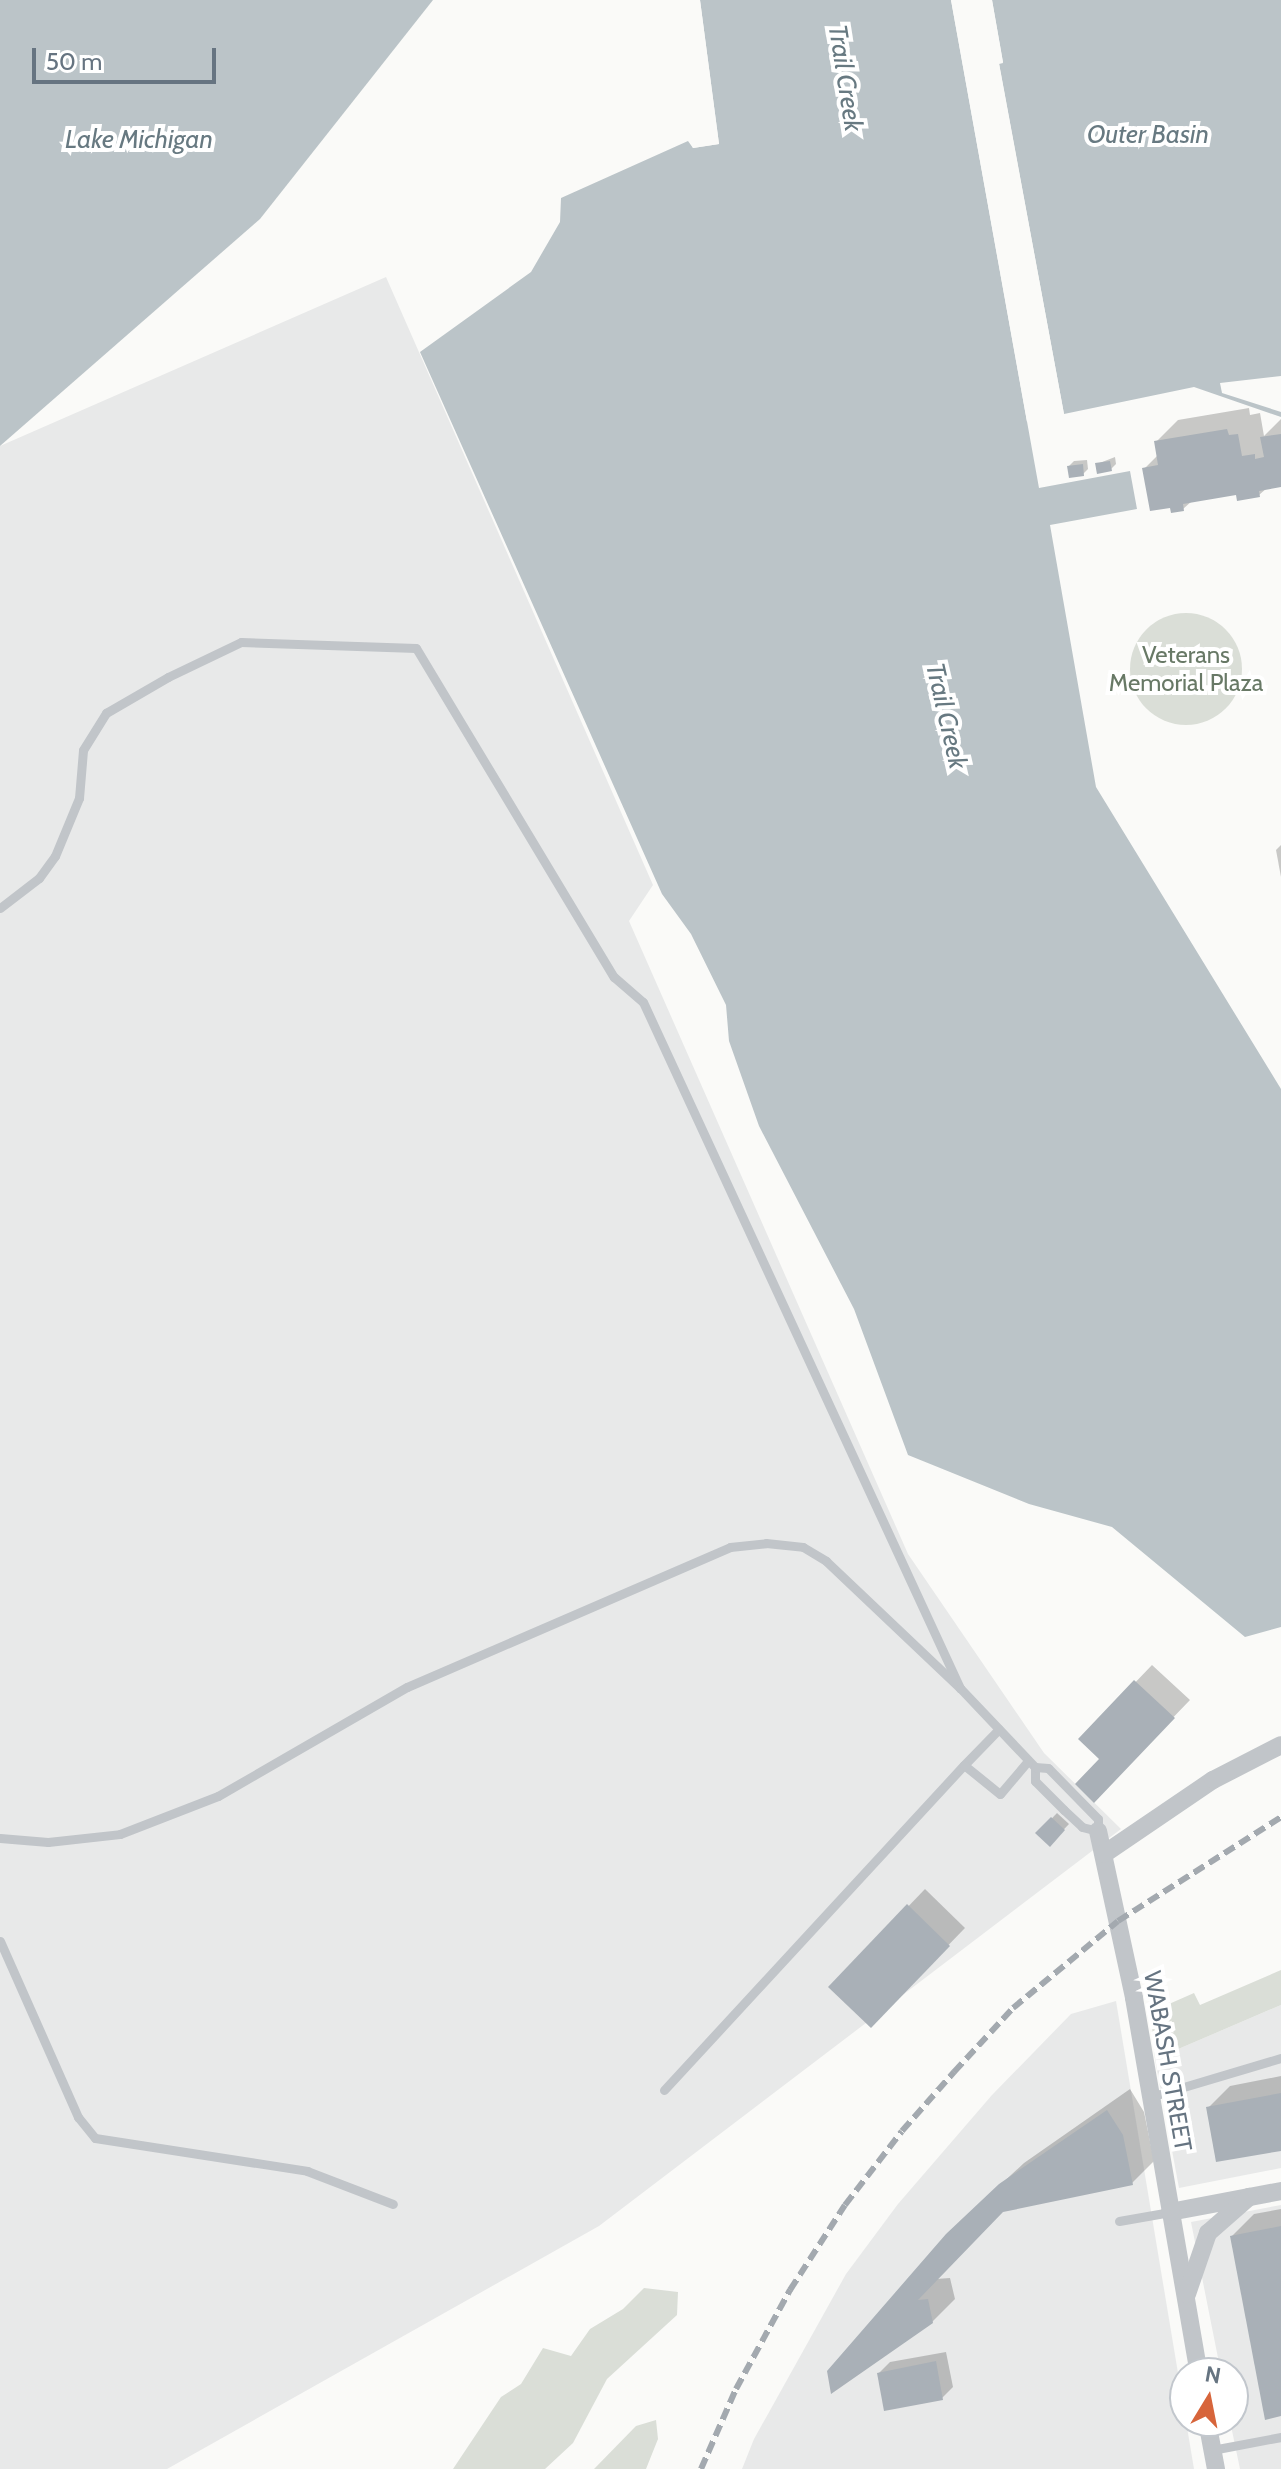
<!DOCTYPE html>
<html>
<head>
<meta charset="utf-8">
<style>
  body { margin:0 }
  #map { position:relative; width:1281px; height:2469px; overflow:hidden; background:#fafaf8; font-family:Cabin,sans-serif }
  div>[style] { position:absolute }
  .built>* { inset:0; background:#e8e9e9 }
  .green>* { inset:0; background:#daded7 }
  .round { border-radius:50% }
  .water>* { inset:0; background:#bbc4c8 }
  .pier>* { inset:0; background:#fafaf8 }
  .shadow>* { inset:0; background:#0003 }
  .building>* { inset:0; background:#a9b0b7 }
  .lane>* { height:9px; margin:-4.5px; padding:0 4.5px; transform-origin:4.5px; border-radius:4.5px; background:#c1c5c9 }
  .street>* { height:18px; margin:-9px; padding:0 9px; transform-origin:9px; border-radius:9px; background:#c1c5c9 }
  .rail>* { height:6px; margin-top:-3px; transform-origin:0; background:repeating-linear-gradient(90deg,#a3a9af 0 12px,transparent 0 18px) }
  span { translate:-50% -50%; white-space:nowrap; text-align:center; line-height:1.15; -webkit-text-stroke:8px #fff; paint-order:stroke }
  .park-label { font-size:24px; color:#687966 }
  .street-label { font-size:24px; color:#667481 }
  .water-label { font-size:26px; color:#677981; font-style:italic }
  .north { position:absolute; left:1169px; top:2357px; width:80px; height:80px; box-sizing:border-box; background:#fff; border:2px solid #c2c7cd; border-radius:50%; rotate:10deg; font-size:22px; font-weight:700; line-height:32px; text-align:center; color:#667481 }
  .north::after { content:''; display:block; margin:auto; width:28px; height:36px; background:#d7653b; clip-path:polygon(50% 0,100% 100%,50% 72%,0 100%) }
  .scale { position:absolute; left:32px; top:48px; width:184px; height:36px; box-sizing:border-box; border:4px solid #667481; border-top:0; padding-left:10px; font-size:24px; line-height:28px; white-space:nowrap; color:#667481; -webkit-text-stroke:6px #fff; paint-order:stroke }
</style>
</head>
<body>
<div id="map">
  <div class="built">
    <i style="clip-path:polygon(386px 277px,653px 885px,629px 921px,908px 1554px,1044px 1753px,1121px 1829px,599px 2226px,167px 2469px,0 2469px,0 446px)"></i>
    <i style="clip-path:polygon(1116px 2001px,1194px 2469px,742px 2469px,754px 2439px,846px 2274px,898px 2204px,992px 2095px,1071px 2014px)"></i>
    <i style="clip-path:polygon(1281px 2005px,1281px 2168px,1179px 2188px,1155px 2059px)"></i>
    <i style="clip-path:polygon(1281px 2205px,1281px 2469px,1240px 2469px,1230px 2421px,1233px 2421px,1233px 2373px,1221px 2373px,1191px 2222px)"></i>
  </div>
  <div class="green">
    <i class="round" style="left:1130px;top:613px;width:112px;height:112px"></i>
    <i style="clip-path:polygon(1281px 1970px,1281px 2005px,1155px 2059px,1152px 2026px,1169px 2004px,1194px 1993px,1200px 2005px)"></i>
    <i style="clip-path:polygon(644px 2288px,678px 2292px,677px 2315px,607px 2379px,573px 2443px,545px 2469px,453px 2469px,501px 2397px,521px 2384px,543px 2348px,571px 2356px,590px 2329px,623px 2309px)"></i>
    <i style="clip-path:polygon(656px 2420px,658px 2439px,646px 2469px,594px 2469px,636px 2426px)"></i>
  </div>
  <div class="water">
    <i style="clip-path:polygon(0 0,433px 0,260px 219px,0 446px)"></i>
    <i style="clip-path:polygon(700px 0,951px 0,1039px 488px,1130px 471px,1137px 509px,1050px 525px,1096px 787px,1281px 1089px,1281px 1627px,1245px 1637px,1112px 1527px,1029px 1504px,908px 1455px,854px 1309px,759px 1126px,729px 1041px,726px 1005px,691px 934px,662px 894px,420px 352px,531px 272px,560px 222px,561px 198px,688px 141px,693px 148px,719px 144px)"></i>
    <i style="clip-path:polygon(992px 0,1281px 0,1281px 417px,1194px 387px,1064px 414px,999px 63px,1003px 62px)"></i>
  </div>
  <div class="pier">
    <i style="clip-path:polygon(696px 0,700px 0,719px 144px,693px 148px,688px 137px,695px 143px,715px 140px)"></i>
    <i style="clip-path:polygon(951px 0,955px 0,1030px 421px,1027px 422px)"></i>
    <i style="clip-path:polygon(988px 0,992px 0,1003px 63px,999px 64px,1064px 414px,1060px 415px,995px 64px,998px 59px)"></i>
    <i style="clip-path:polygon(1281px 376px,1281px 412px,1222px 393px,1220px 383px)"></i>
  </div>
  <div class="shadow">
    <i style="clip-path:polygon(1249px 408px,1250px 415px,1260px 413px,1264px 436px,1281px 419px,1281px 485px,1267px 488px,1259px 495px,1238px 493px,1192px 501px,1183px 509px,1144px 469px,1158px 455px,1156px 442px,1178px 420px)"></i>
    <i style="clip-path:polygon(1115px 457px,1116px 464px,1111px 469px,1097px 464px)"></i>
    <i style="clip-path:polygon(1087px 460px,1088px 469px,1083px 474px,1069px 466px,1074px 461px)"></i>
    <i style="clip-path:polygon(1281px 845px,1281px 877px,1276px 850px)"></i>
    <i style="clip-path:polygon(1152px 1665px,1190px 1700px,1110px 1783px,1102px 1759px,1081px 1739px)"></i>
    <i style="clip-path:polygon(1057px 1813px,1069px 1824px,1050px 1844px,1038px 1833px)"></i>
    <i style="clip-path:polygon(925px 1889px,965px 1928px,871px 2025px,831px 1987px)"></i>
    <i style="clip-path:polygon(1281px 2076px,1281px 2149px,1208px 2108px,1230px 2086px)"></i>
    <i style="clip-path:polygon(1130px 2089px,1144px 2112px,1154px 2161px,1132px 2183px,1003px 2210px,936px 2279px,950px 2278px,955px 2299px,932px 2322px,832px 2390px,970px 2213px,1024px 2163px)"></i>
    <i style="clip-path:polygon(1281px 2209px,1281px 2414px,1232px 2236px,1254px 2214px)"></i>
    <i style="clip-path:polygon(946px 2352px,953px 2387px,942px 2398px,879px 2373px,890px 2362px)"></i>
  </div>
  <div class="building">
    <i style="clip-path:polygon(1227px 429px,1229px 435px,1238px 434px,1242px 456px,1255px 454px,1255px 459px,1264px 457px,1260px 437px,1281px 434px,1281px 487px,1259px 491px,1260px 497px,1237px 501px,1236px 495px,1183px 504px,1184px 511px,1171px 513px,1170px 508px,1150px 511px,1142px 468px,1158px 465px,1154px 441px)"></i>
    <i style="clip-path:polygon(1110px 461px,1112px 471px,1097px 474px,1095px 463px)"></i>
    <i style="clip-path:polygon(1083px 464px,1084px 476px,1069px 478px,1067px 466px)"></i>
    <i style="clip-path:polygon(1134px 1680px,1175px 1718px,1094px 1803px,1075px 1784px,1099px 1759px,1078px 1739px)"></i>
    <i style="clip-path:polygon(1051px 1817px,1065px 1830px,1050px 1847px,1035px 1833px)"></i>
    <i style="clip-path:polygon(907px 1904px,950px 1946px,871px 2028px,828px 1987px)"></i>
    <i style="clip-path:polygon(1281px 2093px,1281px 2151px,1216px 2162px,1206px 2107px)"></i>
    <i style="clip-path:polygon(1107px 2110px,1123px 2135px,1133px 2185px,1003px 2212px,918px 2300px,928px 2299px,933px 2323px,831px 2394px,827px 2371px,946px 2234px,999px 2184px)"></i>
    <i style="clip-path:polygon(1281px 2226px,1281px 2416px,1265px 2420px,1230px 2236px)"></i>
    <i style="clip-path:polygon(936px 2361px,943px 2400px,884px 2411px,877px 2373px)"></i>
  </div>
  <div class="lane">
    <i style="left:0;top:908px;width:49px;rotate:-37.6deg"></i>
    <i style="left:39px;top:878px;width:27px;rotate:-54deg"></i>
    <i style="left:55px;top:856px;width:63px;rotate:-67.5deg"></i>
    <i style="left:79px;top:798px;width:48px;rotate:-85.2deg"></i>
    <i style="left:83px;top:750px;width:44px;rotate:-58.1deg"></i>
    <i style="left:106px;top:713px;width:72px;rotate:-30.1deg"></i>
    <i style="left:168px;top:677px;width:81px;rotate:-25.6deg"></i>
    <i style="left:241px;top:642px;width:175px;rotate:2deg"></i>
    <i style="left:416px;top:648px;width:384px;rotate:59deg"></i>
    <i style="left:614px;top:977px;width:38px;rotate:41deg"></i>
    <i style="left:643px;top:1002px;width:756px;rotate:65.2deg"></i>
    <i style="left:964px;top:1765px;width:50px;rotate:-45.8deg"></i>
    <i style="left:0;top:1838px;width:48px;rotate:4.8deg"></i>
    <i style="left:48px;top:1842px;width:72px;rotate:-6.3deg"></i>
    <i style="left:120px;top:1834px;width:105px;rotate:-21.2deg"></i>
    <i style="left:218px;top:1796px;width:218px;rotate:-30deg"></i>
    <i style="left:407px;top:1687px;width:352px;rotate:-23.4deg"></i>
    <i style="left:730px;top:1547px;width:36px;rotate:-6deg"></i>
    <i style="left:766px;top:1543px;width:37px;rotate:6deg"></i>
    <i style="left:803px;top:1547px;width:27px;rotate:31deg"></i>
    <i style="left:826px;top:1561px;width:185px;rotate:43.5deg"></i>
    <i style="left:960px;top:1688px;width:109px;rotate:46.5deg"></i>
    <i style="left:1035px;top:1767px;width:14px;rotate:90deg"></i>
    <i style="left:1035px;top:1781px;width:41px;rotate:45deg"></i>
    <i style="left:1064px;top:1810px;width:25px;rotate:43deg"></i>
    <i style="left:1082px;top:1827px;width:16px;rotate:14deg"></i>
    <i style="left:1098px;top:1831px;width:12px;rotate:-90deg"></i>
    <i style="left:1098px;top:1819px;width:71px;rotate:-134.4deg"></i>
    <i style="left:1048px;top:1768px;width:13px;rotate:-176deg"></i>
    <i style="left:0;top:1941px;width:193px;rotate:66.1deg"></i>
    <i style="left:78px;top:2117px;width:27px;rotate:51deg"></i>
    <i style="left:95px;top:2138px;width:215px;rotate:8.8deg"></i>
    <i style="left:307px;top:2171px;width:92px;rotate:21deg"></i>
    <i style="left:664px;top:2090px;width:442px;rotate:-47.3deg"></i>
    <i style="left:964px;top:1765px;width:46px;rotate:38.9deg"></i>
    <i style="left:1000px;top:1794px;width:43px;rotate:-49.7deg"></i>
    <i style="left:1150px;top:2097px;width:137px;rotate:-16.6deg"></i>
    <i style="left:1119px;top:2221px;width:52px;rotate:-10deg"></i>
    <i style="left:1212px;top:2450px;width:70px;rotate:-10.7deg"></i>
  </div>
  <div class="street">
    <i style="left:1098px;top:1831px;width:171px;rotate:77.8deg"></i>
    <i style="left:1134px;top:1998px;width:381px;rotate:80.2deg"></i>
    <i style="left:1104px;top:1854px;width:132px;rotate:-34.2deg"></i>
    <i style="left:1213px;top:1780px;width:76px;rotate:-27.2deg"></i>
    <i style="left:1170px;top:2212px;width:113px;rotate:-10.7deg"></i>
    <i style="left:1187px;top:2294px;width:65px;rotate:-71deg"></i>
    <i style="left:1208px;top:2233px;width:55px;rotate:-41.3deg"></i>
    <i style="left:1207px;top:2421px;width:49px;rotate:79.4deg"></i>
  </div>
  <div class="rail">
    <i style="left:701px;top:2469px;width:87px;rotate:-66.4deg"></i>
    <i style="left:736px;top:2389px;width:113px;rotate:-61.4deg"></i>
    <i style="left:790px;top:2290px;width:101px;rotate:-57.1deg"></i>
    <i style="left:845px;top:2205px;width:93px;rotate:-52.4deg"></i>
    <i style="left:902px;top:2131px;width:79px;rotate:-48.6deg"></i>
    <i style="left:954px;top:2072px;width:87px;rotate:-47.3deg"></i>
    <i style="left:1013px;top:2008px;width:136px;rotate:-39.6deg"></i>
    <i style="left:1118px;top:1921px;width:193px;rotate:-32.5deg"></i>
  </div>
  <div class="park-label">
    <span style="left:1186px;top:669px">Veterans<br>Memorial Plaza</span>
  </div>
  <div class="street-label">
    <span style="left:1168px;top:2061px;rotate:80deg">WABASH STREET</span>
  </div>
  <div class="water-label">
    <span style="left:845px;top:78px;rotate:81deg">Trail Creek</span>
    <span style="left:1148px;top:135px">Outer Basin</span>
    <span style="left:139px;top:140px">Lake Michigan</span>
    <span style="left:946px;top:716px;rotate:77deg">Trail Creek</span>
  </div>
  <div class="north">N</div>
  <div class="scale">50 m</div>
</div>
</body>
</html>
